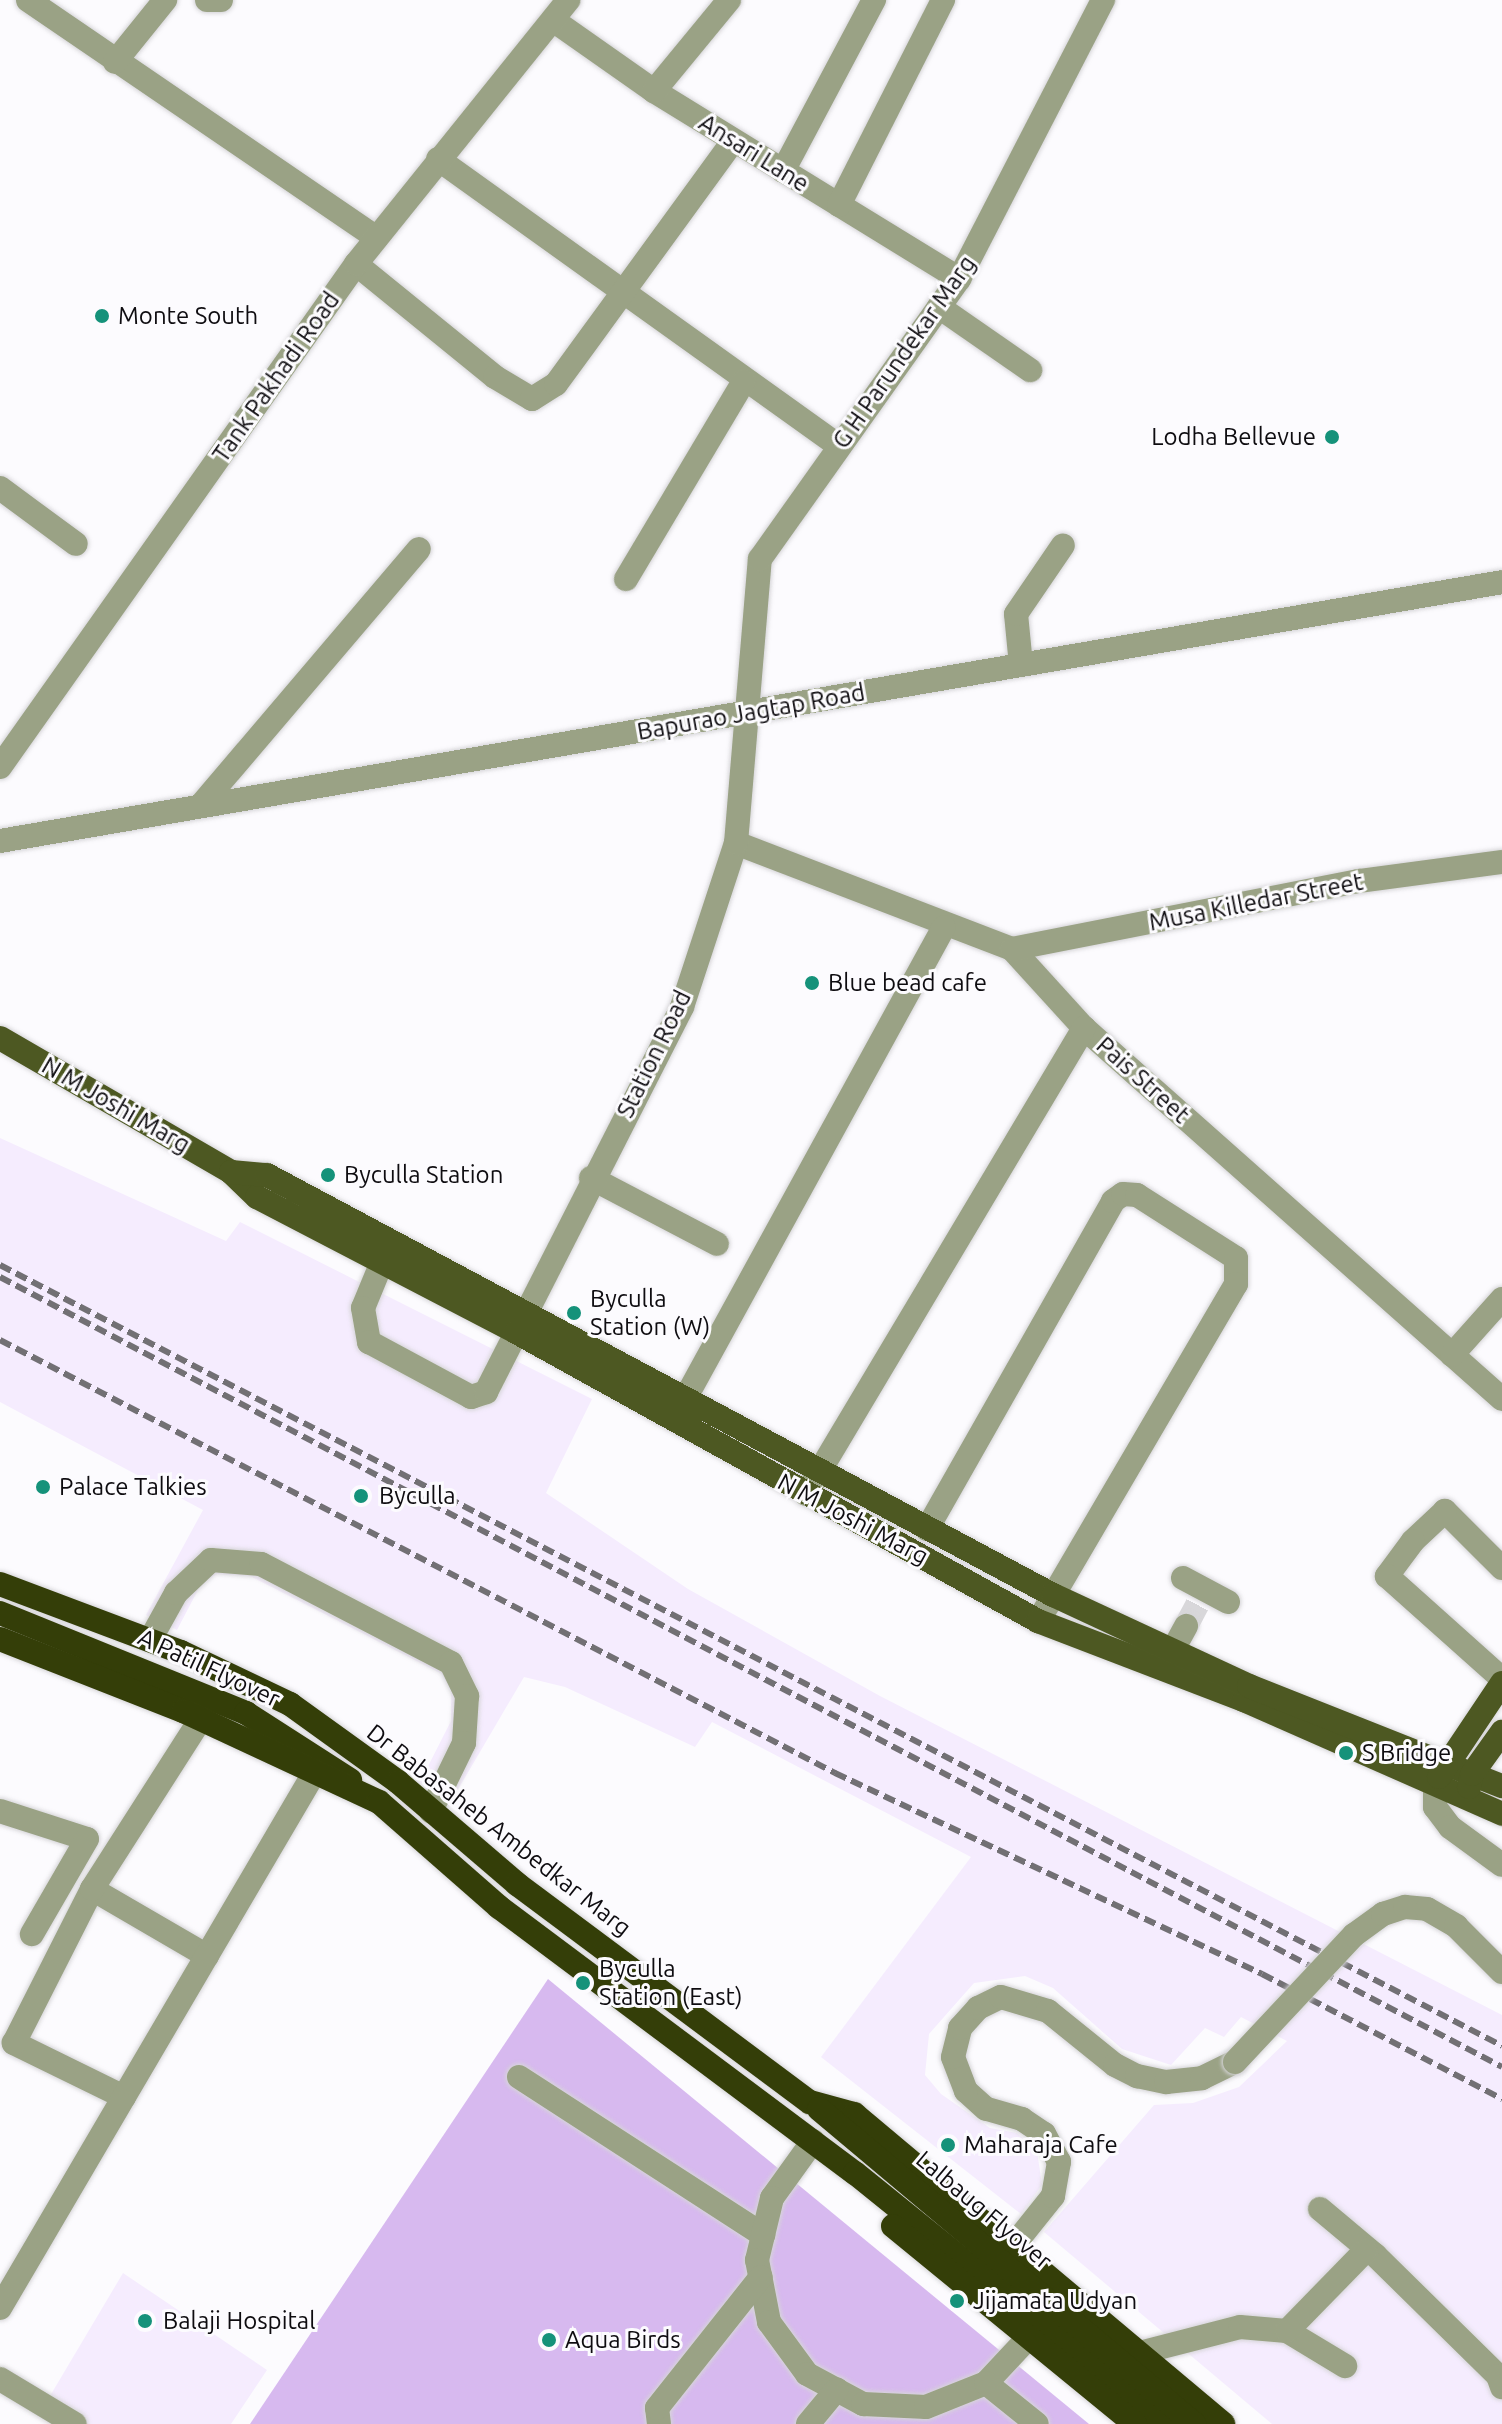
<!DOCTYPE html>
<html>
<head>
<meta charset="utf-8">
<style>
  body { margin:0 }
  #map { position:relative; width:1502px; height:2424px; overflow:hidden; background:#fcfbfe; font-family:Ubuntu,sans-serif }
  div>[style] { position:absolute }
  .built>* { inset:0; background:#f5ecfe }
  .green>* { inset:0; background:#d7b9ef }
  .minor-tunnel>* { height:24px; margin-top:-12px; transform-origin:0; background:repeating-linear-gradient(90deg,#d8d7da 0 24px,transparent 0 36px) }
  .roads { filter:drop-shadow(0 0 2px #d6d5d8) drop-shadow(0 0 2px #d6d5d8) }
  .minor>* { height:24px; margin:-12px; padding:0 12px; transform-origin:12px; border-radius:12px; background:#9aa285 }
  .major>* { height:24px; margin:-12px; padding:0 12px; transform-origin:12px; border-radius:12px; background:#4d5822 }
  .highway>* { height:24px; margin:-12px; padding:0 12px; transform-origin:12px; border-radius:12px; background:#343e08 }
  .rail>* { height:6px; margin-top:-3px; transform-origin:0; background:repeating-linear-gradient(90deg,#727074 0 12px,transparent 0 18px) }
  .bridges { filter:drop-shadow(0 0 2px #d6d5d8) drop-shadow(0 0 2px #d6d5d8) }
  .minor-bridge>* { height:24px; margin:-12px; padding:0 12px; transform-origin:12px; border-radius:12px; background:#9aa285 }
  .dots>* { width:22px; height:22px; translate:-50% -50%; box-sizing:border-box; border:4px solid #fcfbfe; border-radius:50% }
  span { translate:-50% -50%; white-space:nowrap; text-align:center; line-height:1.15; -webkit-text-stroke:6px #fcfbfe; paint-order:stroke }
  .street-label { font-size:24px; color:#0e0c10 }
  .poi-label { font-size:24px; color:#0e0c10 }
  .left { translate:0 -50%; text-align:left }
  .right { translate:-100% -50%; text-align:right }
</style>
</head>
<body>
<div id="map">
  <div class="built">
    <i style="clip-path:polygon(0 1138px,226px 1241px,240px 1222px,592px 1399px,546px 1493px,688px 1589px,880px 1696px,1502px 2015px,1502px 2424px,1272px 2424px,1044px 2232px,1154px 2105px,1193px 2103px,1239px 2087px,1287px 2041px,1241px 2017px,1224px 2037px,1205px 2028px,1171px 2065px,1122px 2049px,1053px 1988px,1025px 1976px,974px 1983px,929px 2034px,925px 2075px,941px 2094px,990px 2128px,1017px 2133px,1037px 2151px,1042px 2185px,1021px 2214px,821px 2057px,971px 1857px,712px 1722px,695px 1747px,565px 1687px,524px 1677px,450px 1803px,420px 1782px,451px 1721px,451px 1691px,442px 1674px,250px 1576px,217px 1574px,201px 1584px,177px 1630px,146px 1615px,203px 1510px,0 1402px)"></i>
    <i style="clip-path:polygon(123px 2273px,267px 2370px,231px 2424px,86px 2424px,47px 2401px)"></i>
  </div>
  <div class="green">
    <i style="clip-path:polygon(548px 1979px,1089px 2424px,250px 2424px)"></i>
  </div>
  <div class="minor-tunnel">
    <i style="left:1186px;top:1626px;width:34px;rotate:-62deg"></i>
  </div>
  <div class="roads">
    <div class="minor">
      <i style="left:28px;top:0;width:422px;rotate:34.3deg"></i>
      <i style="left:207px;top:0;width:14px"></i>
      <i style="left:553px;top:20px;width:123px;rotate:35.1deg"></i>
      <i style="left:654px;top:91px;width:358px;rotate:31.6deg"></i>
      <i style="left:115px;top:62px;width:80px;rotate:-51.1deg"></i>
      <i style="left:654px;top:91px;width:118px;rotate:-50.5deg"></i>
      <i style="left:438px;top:159px;width:493px;rotate:35.6deg"></i>
      <i style="left:783px;top:171px;width:194px;rotate:-62deg"></i>
      <i style="left:839px;top:205px;width:230px;rotate:-63.1deg"></i>
      <i style="left:356px;top:264px;width:179px;rotate:39.1deg"></i>
      <i style="left:495px;top:377px;width:43px;rotate:30.7deg"></i>
      <i style="left:532px;top:399px;width:28px;rotate:-32deg"></i>
      <i style="left:556px;top:384px;width:301px;rotate:-53.9deg"></i>
      <i style="left:939px;top:307px;width:111px;rotate:34.7deg"></i>
      <i style="left:0;top:488px;width:94px;rotate:36.4deg"></i>
      <i style="left:626px;top:579px;width:230px;rotate:-59.2deg"></i>
      <i style="left:1021px;top:665px;width:51px;rotate:-95.6deg"></i>
      <i style="left:1016px;top:614px;width:83px;rotate:-55.7deg"></i>
      <i style="left:0;top:767px;width:616px;rotate:-54.71deg"></i>
      <i style="left:356px;top:264px;width:339px;rotate:-51.2deg"></i>
      <i style="left:201px;top:805px;width:336px;rotate:-49.6deg"></i>
      <i style="left:0;top:841px;width:1524px;rotate:-9.78deg"></i>
      <i style="left:736px;top:843px;width:296px;rotate:21deg"></i>
      <i style="left:1012px;top:949px;width:107px;rotate:47.7deg"></i>
      <i style="left:1084px;top:1028px;width:559px;rotate:41.59deg"></i>
      <i style="left:1012px;top:949px;width:354px;rotate:-11.1deg"></i>
      <i style="left:1359px;top:881px;width:144px;rotate:-7.6deg"></i>
      <i style="left:591px;top:1178px;width:142px;rotate:27.6deg"></i>
      <i style="left:389px;top:1245px;width:68px;rotate:112.4deg"></i>
      <i style="left:363px;top:1308px;width:35px;rotate:80deg"></i>
      <i style="left:369px;top:1342px;width:116px;rotate:28.3deg"></i>
      <i style="left:471px;top:1397px;width:16px;rotate:-18deg"></i>
      <i style="left:486px;top:1392px;width:432px;rotate:-63deg"></i>
      <i style="left:682px;top:1007px;width:173px;rotate:-71.8deg"></i>
      <i style="left:736px;top:843px;width:285px;rotate:-85.2deg"></i>
      <i style="left:760px;top:559px;width:344px;rotate:-54.6deg"></i>
      <i style="left:959px;top:279px;width:314px;rotate:-62.7deg"></i>
      <i style="left:1452px;top:1355px;width:75px;rotate:-48.2deg"></i>
      <i style="left:685px;top:1399px;width:538px;rotate:-61.25deg"></i>
      <i style="left:806px;top:1494px;width:543px;rotate:-59.18deg"></i>
      <i style="left:927px;top:1529px;width:377px;rotate:-60.4deg"></i>
      <i style="left:1113px;top:1201px;width:12px;rotate:-35deg"></i>
      <i style="left:1123px;top:1194px;width:14px;rotate:4deg"></i>
      <i style="left:1137px;top:1195px;width:117px;rotate:32.5deg"></i>
      <i style="left:1236px;top:1258px;width:26px;rotate:90deg"></i>
      <i style="left:1236px;top:1284px;width:391px;rotate:120.4deg"></i>
      <i style="left:1502px;top:1568px;width:81px;rotate:-135deg"></i>
      <i style="left:1445px;top:1511px;width:44px;rotate:136.8deg"></i>
      <i style="left:1413px;top:1541px;width:44px;rotate:126.6deg"></i>
      <i style="left:1387px;top:1576px;width:154px;rotate:41.8deg"></i>
      <i style="left:1183px;top:1578px;width:51px;rotate:28.1deg"></i>
      <i style="left:150px;top:1640px;width:54px;rotate:-61deg"></i>
      <i style="left:176px;top:1593px;width:48px;rotate:-43.3deg"></i>
      <i style="left:211px;top:1560px;width:50px;rotate:4.6deg"></i>
      <i style="left:261px;top:1564px;width:214px;rotate:27.5deg"></i>
      <i style="left:451px;top:1663px;width:37px;rotate:64deg"></i>
      <i style="left:467px;top:1696px;width:47px;rotate:93.7deg"></i>
      <i style="left:464px;top:1743px;width:76px;rotate:115.9deg"></i>
      <i style="left:1163px;top:1668px;width:48px;rotate:-61.3deg"></i>
      <i style="left:1435px;top:1786px;width:21px;rotate:90deg"></i>
      <i style="left:1435px;top:1807px;width:25px;rotate:53deg"></i>
      <i style="left:1450px;top:1827px;width:64px;rotate:36.2deg"></i>
      <i style="left:0;top:1811px;width:91px;rotate:17.8deg"></i>
      <i style="left:87px;top:1839px;width:110px;rotate:120.1deg"></i>
      <i style="left:92px;top:1889px;width:133px;rotate:30.2deg"></i>
      <i style="left:519px;top:2077px;width:291px;rotate:32.9deg"></i>
      <i style="left:124px;top:2097px;width:123px;rotate:-153.9deg"></i>
      <i style="left:14px;top:2043px;width:173px;rotate:-63.1deg"></i>
      <i style="left:92px;top:1889px;width:201px;rotate:-57.4deg"></i>
      <i style="left:813px;top:2141px;width:70px;rotate:125.7deg"></i>
      <i style="left:772px;top:2198px;width:64px;rotate:103.6deg"></i>
      <i style="left:757px;top:2260px;width:63px;rotate:79deg"></i>
      <i style="left:769px;top:2322px;width:64px;rotate:53.8deg"></i>
      <i style="left:807px;top:2374px;width:64px;rotate:28.2deg"></i>
      <i style="left:863px;top:2404px;width:63px;rotate:2.7deg"></i>
      <i style="left:926px;top:2407px;width:65px;rotate:-21.8deg"></i>
      <i style="left:986px;top:2383px;width:63px;rotate:-46.9deg"></i>
      <i style="left:1320px;top:2209px;width:72px;rotate:39.9deg"></i>
      <i style="left:1375px;top:2255px;width:173px;rotate:44.5deg"></i>
      <i style="left:1498px;top:2376px;width:12px;rotate:70deg"></i>
      <i style="left:1013px;top:2246px;width:64px;rotate:-51.3deg"></i>
      <i style="left:1053px;top:2196px;width:35px;rotate:-80deg"></i>
      <i style="left:1059px;top:2162px;width:32px;rotate:-118deg"></i>
      <i style="left:1044px;top:2134px;width:27px;rotate:-146deg"></i>
      <i style="left:1022px;top:2119px;width:37px;rotate:-164deg"></i>
      <i style="left:986px;top:2109px;width:27px;rotate:-138deg"></i>
      <i style="left:966px;top:2091px;width:36px;rotate:-111deg"></i>
      <i style="left:953px;top:2057px;width:30px;rotate:-76deg"></i>
      <i style="left:960px;top:2028px;width:27px;rotate:-48deg"></i>
      <i style="left:978px;top:2008px;width:25px;rotate:-26deg"></i>
      <i style="left:1001px;top:1997px;width:49px;rotate:16.6deg"></i>
      <i style="left:1048px;top:2011px;width:86px;rotate:38.9deg"></i>
      <i style="left:1115px;top:2065px;width:25px;rotate:27deg"></i>
      <i style="left:1137px;top:2076px;width:30px;rotate:12deg"></i>
      <i style="left:1166px;top:2082px;width:36px;rotate:-6deg"></i>
      <i style="left:1202px;top:2078px;width:37px;rotate:-26deg"></i>
      <i style="left:0;top:2308px;width:618px;rotate:-59.58deg"></i>
      <i style="left:1287px;top:2331px;width:68px;rotate:31.1deg"></i>
      <i style="left:1139px;top:2353px;width:104px;rotate:-14.4deg"></i>
      <i style="left:1240px;top:2327px;width:47px;rotate:4.9deg"></i>
      <i style="left:1287px;top:2331px;width:112px;rotate:-45.7deg"></i>
      <i style="left:0;top:2379px;width:87px;rotate:31deg"></i>
      <i style="left:986px;top:2383px;width:65px;rotate:38.8deg"></i>
      <i style="left:659px;top:2424px;width:16px;rotate:-97deg"></i>
      <i style="left:657px;top:2408px;width:167px;rotate:-51.6deg"></i>
      <i style="left:808px;top:2424px;width:45px;rotate:-50.4deg"></i>
    </div>
    <div class="major">
      <i style="left:0;top:1038px;width:267px;rotate:30.1deg"></i>
      <i style="left:231px;top:1172px;width:36px;rotate:44deg"></i>
      <i style="left:257px;top:1197px;width:292px;rotate:27.5deg"></i>
      <i style="left:516px;top:1332px;width:597px;rotate:28.97deg"></i>
      <i style="left:1038px;top:1621px;width:221px;rotate:21deg"></i>
      <i style="left:1244px;top:1700px;width:282px;rotate:23.8deg"></i>
      <i style="left:231px;top:1172px;width:36px;rotate:5deg"></i>
      <i style="left:267px;top:1175px;width:891px;rotate:28.12deg"></i>
      <i style="left:1053px;top:1595px;width:216px;rotate:24.9deg"></i>
      <i style="left:1249px;top:1686px;width:272px;rotate:21.6deg"></i>
      <i style="left:1439px;top:1777px;width:113px;rotate:-56.2deg"></i>
      <i style="left:1469px;top:1787px;width:13px;rotate:-77deg"></i>
      <i style="left:1472px;top:1774px;width:52px;rotate:-54.5deg"></i>
    </div>
    <div class="highway">
      <i style="left:0;top:1584px;width:193px;rotate:20.6deg"></i>
      <i style="left:181px;top:1652px;width:121px;rotate:25.5deg"></i>
      <i style="left:290px;top:1704px;width:133px;rotate:35.8deg"></i>
      <i style="left:398px;top:1782px;width:157px;rotate:40.6deg"></i>
      <i style="left:517px;top:1884px;width:365px;rotate:36.7deg"></i>
      <i style="left:810px;top:2102px;width:46px;rotate:15.3deg"></i>
      <i style="left:854px;top:2114px;width:482px;rotate:40deg"></i>
      <i style="left:0;top:1613px;width:266px;rotate:22.1deg"></i>
      <i style="left:246px;top:1713px;width:124px;rotate:32.8deg"></i>
      <i style="left:0;top:1639px;width:197px;rotate:21.5deg"></i>
      <i style="left:183px;top:1711px;width:216px;rotate:24.9deg"></i>
      <i style="left:379px;top:1802px;width:159px;rotate:41.2deg"></i>
      <i style="left:499px;top:1907px;width:444px;rotate:36.8deg"></i>
      <i style="left:855px;top:2173px;width:400px;rotate:38.9deg"></i>
      <i style="left:819px;top:2109px;width:490px;rotate:40deg"></i>
      <i style="left:893px;top:2226px;width:313px;rotate:39.3deg"></i>
    </div>
  </div>
  <div class="rail">
    <i style="left:0;top:1265px;width:1693px;rotate:27.47deg"></i>
    <i style="left:0;top:1277px;width:1697px;rotate:27.74deg"></i>
    <i style="left:0;top:1340px;width:941px;rotate:27.41deg"></i>
    <i style="left:835px;top:1773px;width:472px;rotate:25.2deg"></i>
    <i style="left:1262px;top:1974px;width:271px;rotate:27.5deg"></i>
  </div>
  <div class="bridges">
    <div class="minor-bridge">
      <i style="left:1235px;top:2062px;width:174px;rotate:-46.9deg"></i>
      <i style="left:1354px;top:1935px;width:36px;rotate:-36deg"></i>
      <i style="left:1383px;top:1914px;width:23px;rotate:-18deg"></i>
      <i style="left:1405px;top:1907px;width:22px;rotate:5deg"></i>
      <i style="left:1427px;top:1909px;width:34px;rotate:30deg"></i>
      <i style="left:1456px;top:1926px;width:65px;rotate:45deg"></i>
    </div>
  </div>
  <div class="dots">
    <i style="left:102px;top:316px;background:#15927a"></i>
    <i style="left:1332px;top:437px;background:#15927a"></i>
    <i style="left:812px;top:983px;background:#15927a"></i>
    <i style="left:328px;top:1175px;background:#15927a"></i>
    <i style="left:574px;top:1313px;background:#15927a"></i>
    <i style="left:43px;top:1487px;background:#15927a"></i>
    <i style="left:361px;top:1496px;background:#15927a"></i>
    <i style="left:1346px;top:1753px;background:#15927a"></i>
    <i style="left:583px;top:1983px;background:#15927a"></i>
    <i style="left:948px;top:2145px;background:#15927a"></i>
    <i style="left:957px;top:2301px;background:#15927a"></i>
    <i style="left:145px;top:2321px;background:#15927a"></i>
    <i style="left:549px;top:2340px;background:#15927a"></i>
  </div>
  <div class="street-label">
    <span style="left:754px;top:153px;rotate:32deg">Ansari Lane</span>
    <span style="left:904px;top:352px;rotate:-55deg">G H Parundekar Marg</span>
    <span style="left:276px;top:377px;rotate:-55deg">Tank Pakhadi Road</span>
    <span style="left:751px;top:712px;rotate:-10deg">Bapurao Jagtap Road</span>
    <span style="left:1256px;top:902px;rotate:-11deg">Musa Killedar Street</span>
    <span style="left:654px;top:1054px;rotate:-64deg">Station Road</span>
    <span style="left:1143px;top:1080px;rotate:42deg">Pais Street</span>
    <span style="left:116px;top:1105px;rotate:30deg">N M Joshi Marg</span>
    <span style="left:853px;top:1519px;rotate:28deg">N M Joshi Marg</span>
    <span style="left:209px;top:1668px;rotate:25deg">A Patil Flyover</span>
    <span style="left:499px;top:1830px;rotate:38deg">Dr Babasaheb Ambedkar Marg</span>
    <span style="left:984px;top:2210px;rotate:40deg">Lalbaug Flyover</span>
  </div>
  <div class="poi-label">
    <span class="left" style="left:118px;top:316px">Monte South</span>
    <span class="right" style="left:1316px;top:437px">Lodha Bellevue</span>
    <span class="left" style="left:828px;top:983px">Blue bead cafe</span>
    <span class="left" style="left:344px;top:1175px">Byculla Station</span>
    <span class="left" style="left:590px;top:1313px">Byculla<br>Station (W)</span>
    <span class="left" style="left:59px;top:1487px">Palace Talkies</span>
    <span class="left" style="left:379px;top:1496px">Byculla</span>
    <span class="left" style="left:1362px;top:1753px">S Bridge</span>
    <span class="left" style="left:599px;top:1983px">Byculla<br>Station (East)</span>
    <span class="left" style="left:964px;top:2145px">Maharaja Cafe</span>
    <span class="left" style="left:973px;top:2301px">Jijamata Udyan</span>
    <span class="left" style="left:163px;top:2321px">Balaji Hospital</span>
    <span class="left" style="left:565px;top:2340px">Aqua Birds</span>
  </div>
</div>
</body>
</html>
